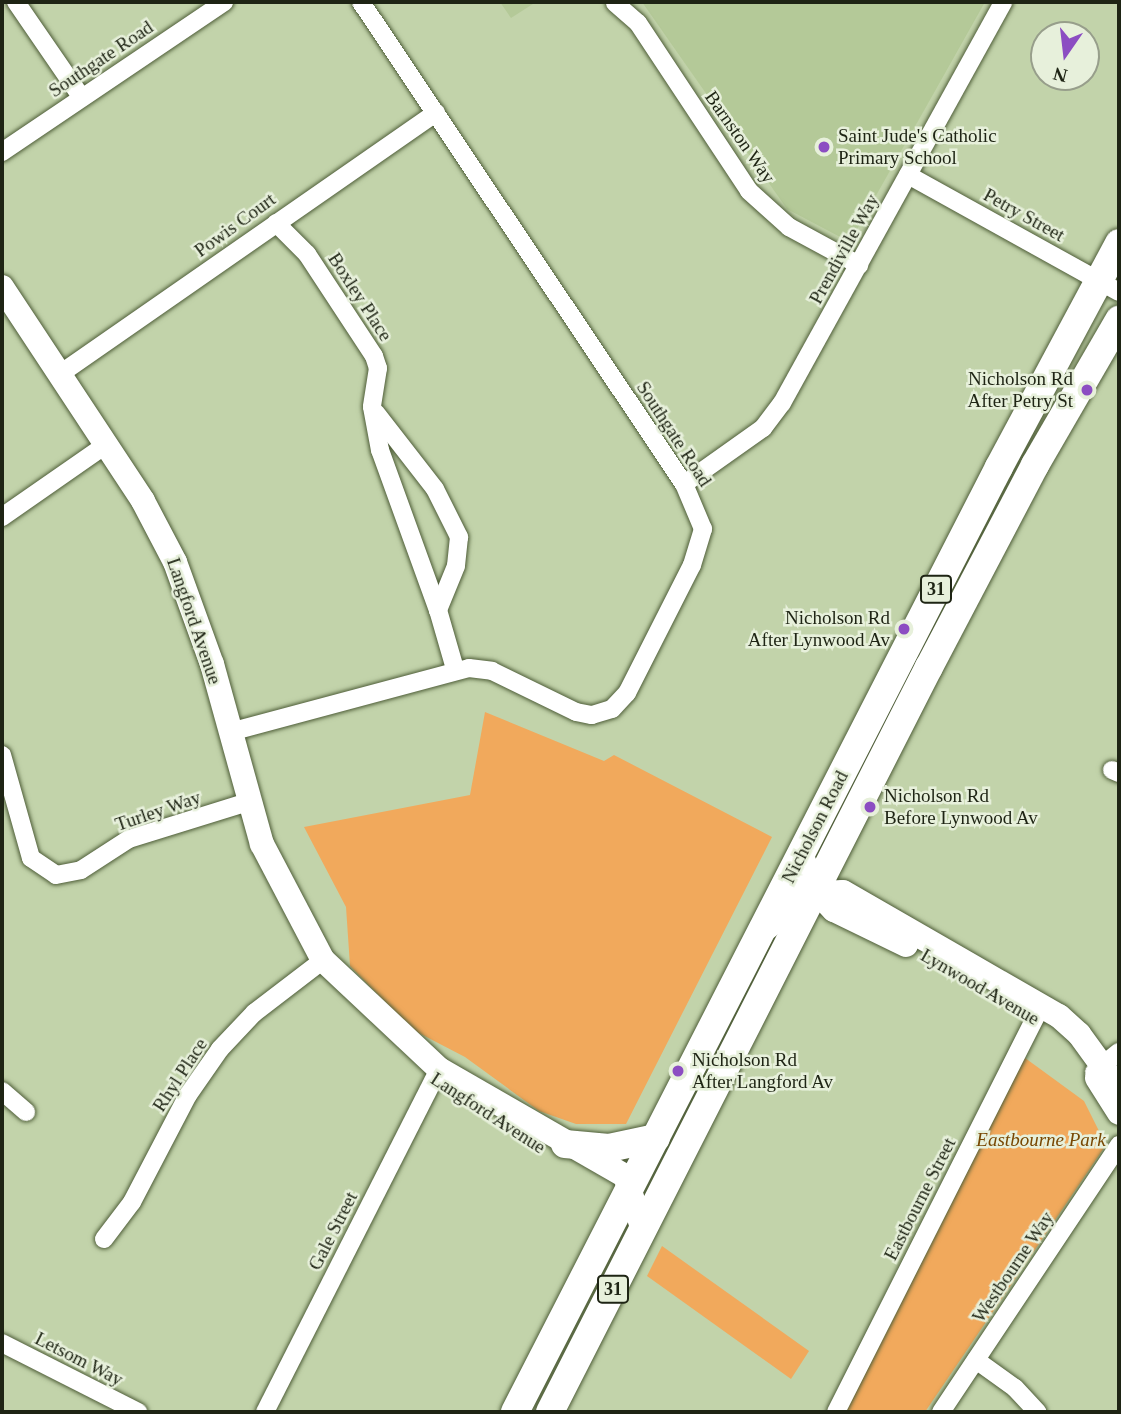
<!DOCTYPE html>
<html>
<head>
<meta charset="utf-8">
<style>
  body { margin:0 }
  #map { position:relative; width:1121px; height:1414px; overflow:hidden; background:#c2d3aa; font-family:"Times New Roman",serif }
  div>[style] { position:absolute }
  .built>* { inset:0; background:#b4c998 }
  .green>* { inset:0; background:#f1a95c }
  .roads { filter:drop-shadow(0 0 2px #4e5d38) drop-shadow(0 0 2px #4e5d38) }
  .street>* { height:18px; margin:-9px; padding:0 9px; transform-origin:9px; border-radius:9px; background:#fff }
  .secondary>* { height:24px; margin:-12px; padding:0 12px; transform-origin:12px; border-radius:12px; background:#fff }
  .primary>* { height:28px; margin:-14px; padding:0 14px; transform-origin:14px; border-radius:14px; background:#fff }
  .dots>* { width:19px; height:19px; translate:-50% -50%; box-sizing:border-box; border:4px solid #e7f0db; border-radius:50% }
  span { translate:-50% -50%; white-space:nowrap; text-align:center; line-height:1.15; -webkit-text-stroke:5px #e7f0db; paint-order:stroke }
  .shield-label span { padding:2px 5px; background:#e7f0db; border:2px solid; border-radius:5px; -webkit-text-stroke-width:0 }
  .shield-label { font-size:18px; color:#1e2414; font-weight:700 }
  .street-label { font-size:19px; color:#1e2414 }
  .poi-label { font-size:19px; color:#1e2414 }
  .left { translate:0 -50%; text-align:left }
  .right { translate:-100% -50%; text-align:right }
  .park-label { font-size:19px; color:#784803; font-style:italic }
  .frame { position:absolute; inset:0; border:4px solid #1e2414; pointer-events:none }
  .north { position:absolute; left:1030px; top:21px; width:70px; height:70px; box-sizing:border-box; background:#e7f0db; border:2px solid #979e8b; border-radius:50%; rotate:194deg; font-size:19px; font-weight:700; line-height:28px; text-align:center; color:#1e2414 }
  .north::after { content:''; display:block; margin:auto; width:24px; height:32px; background:#8c4dc2; clip-path:polygon(50% 0,100% 100%,50% 72%,0 100%) }
</style>
</head>
<body>
<div id="map">
  <div class="built">
    <i style="clip-path:polygon(500px 2px,536px 2px,511px 18px)"></i>
    <i style="clip-path:polygon(642px 2px,985px 2px,855px 233px,842px 238px,787px 209px)"></i>
  </div>
  <div class="green">
    <i style="clip-path:polygon(485px 712px,604px 761px,614px 755px,772px 837px,626px 1124px,576px 1124px,539px 1111px,465px 1057px,413px 1030px,350px 966px,346px 907px,304px 827px,470px 795px)"></i>
    <i style="clip-path:polygon(1021px 1055px,1084px 1101px,1106px 1145px,925px 1412px,845px 1412px)"></i>
    <i style="clip-path:polygon(662px 1246px,809px 1351px,791px 1379px,647px 1276px)"></i>
  </div>
  <div class="roads">
    <div class="street">
      <i style="left:16px;top:2px;width:116px;rotate:55.5deg"></i>
      <i style="left:615px;top:3px;width:30px;rotate:41deg"></i>
      <i style="left:638px;top:23px;width:201px;rotate:56.5deg"></i>
      <i style="left:749px;top:191px;width:54px;rotate:42deg"></i>
      <i style="left:789px;top:227px;width:80px;rotate:28.5deg"></i>
      <i style="left:2px;top:152px;width:268px;rotate:-34deg"></i>
      <i style="left:908px;top:175px;width:241px;rotate:29deg"></i>
      <i style="left:276px;top:223px;width:44px;rotate:45deg"></i>
      <i style="left:307px;top:254px;width:122px;rotate:56.7deg"></i>
      <i style="left:374px;top:356px;width:13px;rotate:72deg"></i>
      <i style="left:378px;top:368px;width:39px;rotate:99deg"></i>
      <i style="left:372px;top:407px;width:44px;rotate:79.5deg"></i>
      <i style="left:380px;top:450px;width:170px;rotate:70.1deg"></i>
      <i style="left:60px;top:374px;width:458px;rotate:-34.8deg"></i>
      <i style="left:376px;top:413px;width:96px;rotate:52.2deg"></i>
      <i style="left:435px;top:489px;width:54px;rotate:63.4deg"></i>
      <i style="left:459px;top:537px;width:29px;rotate:96deg"></i>
      <i style="left:456px;top:566px;width:48px;rotate:112.2deg"></i>
      <i style="left:438px;top:610px;width:61px;rotate:73.9deg"></i>
      <i style="left:684px;top:484px;width:97px;rotate:-35.3deg"></i>
      <i style="left:763px;top:428px;width:31px;rotate:-53deg"></i>
      <i style="left:782px;top:403px;width:458px;rotate:-61.1deg"></i>
      <i style="left:2px;top:517px;width:128px;rotate:-34.8deg"></i>
      <i style="left:230px;top:732px;width:247px;rotate:-15deg"></i>
      <i style="left:469px;top:668px;width:23px;rotate:7deg"></i>
      <i style="left:492px;top:671px;width:93px;rotate:26deg"></i>
      <i style="left:576px;top:712px;width:16px;rotate:11deg"></i>
      <i style="left:592px;top:715px;width:21px;rotate:-17deg"></i>
      <i style="left:612px;top:709px;width:22px;rotate:-47deg"></i>
      <i style="left:627px;top:693px;width:144px;rotate:-63.1deg"></i>
      <i style="left:692px;top:565px;width:38px;rotate:-73deg"></i>
      <i style="left:703px;top:529px;width:49px;rotate:-112.9deg"></i>
      <i style="left:684px;top:484px;width:580px;rotate:-123.83deg"></i>
      <i style="left:2px;top:755px;width:107px;rotate:74.3deg"></i>
      <i style="left:31px;top:858px;width:30px;rotate:34deg"></i>
      <i style="left:56px;top:875px;width:25px;rotate:-11deg"></i>
      <i style="left:81px;top:870px;width:57px;rotate:-32.9deg"></i>
      <i style="left:129px;top:839px;width:125px;rotate:-17.3deg"></i>
      <i style="left:1112px;top:770px;width:8px;rotate:23deg"></i>
      <i style="left:1094px;top:1072px;width:32px;rotate:-39deg"></i>
      <i style="left:2px;top:1091px;width:32px;rotate:41deg"></i>
      <i style="left:104px;top:1239px;width:46px;rotate:-52.9deg"></i>
      <i style="left:132px;top:1202px;width:121px;rotate:-62.4deg"></i>
      <i style="left:188px;top:1095px;width:56px;rotate:-55.2deg"></i>
      <i style="left:220px;top:1049px;width:50px;rotate:-46.6deg"></i>
      <i style="left:254px;top:1013px;width:87px;rotate:-37.5deg"></i>
      <i style="left:2px;top:1343px;width:153px;rotate:26.9deg"></i>
      <i style="left:976px;top:1360px;width:48px;rotate:35.7deg"></i>
      <i style="left:1015px;top:1388px;width:33px;rotate:47deg"></i>
      <i style="left:265px;top:1412px;width:385px;rotate:-63.1deg"></i>
      <i style="left:836px;top:1412px;width:457px;rotate:-63.2deg"></i>
      <i style="left:941px;top:1412px;width:321px;rotate:-56.3deg"></i>
    </div>
    <div class="secondary">
      <i style="left:2px;top:287px;width:256px;rotate:56.6deg"></i>
      <i style="left:143px;top:501px;width:69px;rotate:62.3deg"></i>
      <i style="left:175px;top:562px;width:109px;rotate:70.1deg"></i>
      <i style="left:212px;top:664px;width:187px;rotate:74.5deg"></i>
      <i style="left:262px;top:844px;width:131px;rotate:62.3deg"></i>
      <i style="left:323px;top:960px;width:159px;rotate:43.2deg"></i>
      <i style="left:439px;top:1069px;width:215px;rotate:29.9deg"></i>
      <i style="left:625px;top:1176px;width:57px;rotate:71.6deg"></i>
      <i style="left:801px;top:854px;width:40px;rotate:68deg"></i>
      <i style="left:816px;top:891px;width:26px;rotate:47deg"></i>
      <i style="left:834px;top:910px;width:80px;rotate:25.9deg"></i>
      <i style="left:768px;top:927px;width:47px;rotate:-45deg"></i>
      <i style="left:801px;top:894px;width:42px;rotate:-2.7deg"></i>
      <i style="left:843px;top:892px;width:249px;rotate:29.9deg"></i>
      <i style="left:1059px;top:1016px;width:27px;rotate:42deg"></i>
      <i style="left:1079px;top:1034px;width:68px;rotate:54deg"></i>
      <i style="left:1097px;top:1078px;width:41px;rotate:57.8deg"></i>
    </div>
    <div class="primary">
      <i style="left:565px;top:1144px;width:44px;rotate:5.2deg"></i>
      <i style="left:609px;top:1148px;width:48px;rotate:-12deg"></i>
      <i style="left:515px;top:1412px;width:1062px;rotate:-62.88deg"></i>
      <i style="left:999px;top:467px;width:254px;rotate:-61.8deg"></i>
      <i style="left:550px;top:1412px;width:836px;rotate:-63.04deg"></i>
      <i style="left:929px;top:667px;width:228px;rotate:-62.3deg"></i>
      <i style="left:1035px;top:465px;width:168px;rotate:-59.9deg"></i>
    </div>
  </div>
  <div class="dots">
    <i style="left:824px;top:147px;background:#8c4dc2"></i>
    <i style="left:1087px;top:390px;background:#8c4dc2"></i>
    <i style="left:904px;top:629px;background:#8c4dc2"></i>
    <i style="left:870px;top:807px;background:#8c4dc2"></i>
    <i style="left:678px;top:1071px;background:#8c4dc2"></i>
  </div>
  <div class="shield-label">
    <span style="left:936px;top:589px">31</span>
    <span style="left:613px;top:1289px">31</span>
  </div>
  <div class="street-label">
    <span style="left:101px;top:59px;rotate:-34deg">Southgate Road</span>
    <span style="left:740px;top:137px;rotate:55deg">Barnston Way</span>
    <span style="left:1024px;top:215px;rotate:29deg">Petry Street</span>
    <span style="left:235px;top:225px;rotate:-36deg">Powis Court</span>
    <span style="left:844px;top:249px;rotate:-61deg">Prendiville Way</span>
    <span style="left:360px;top:297px;rotate:57deg">Boxley Place</span>
    <span style="left:674px;top:434px;rotate:57deg">Southgate Road</span>
    <span style="left:194px;top:621px;rotate:71deg">Langford Avenue</span>
    <span style="left:158px;top:811px;rotate:-19deg">Turley Way</span>
    <span style="left:815px;top:827px;rotate:-63deg">Nicholson Road</span>
    <span style="left:980px;top:987px;rotate:30deg">Lynwood Avenue</span>
    <span style="left:180px;top:1075px;rotate:-57deg">Rhyl Place</span>
    <span style="left:488px;top:1113px;rotate:33deg">Langford Avenue</span>
    <span style="left:920px;top:1199px;rotate:-63deg">Eastbourne Street</span>
    <span style="left:333px;top:1231px;rotate:-63deg">Gale Street</span>
    <span style="left:1013px;top:1267px;rotate:-56deg">Westbourne Way</span>
    <span style="left:79px;top:1359px;rotate:27deg">Letsom Way</span>
  </div>
  <div class="poi-label">
    <span class="left" style="left:838px;top:147px">Saint Jude's Catholic<br>Primary School</span>
    <span class="right" style="left:1073px;top:390px">Nicholson Rd<br>After Petry St</span>
    <span class="right" style="left:890px;top:629px">Nicholson Rd<br>After Lynwood Av</span>
    <span class="left" style="left:884px;top:807px">Nicholson Rd<br>Before Lynwood Av</span>
    <span class="left" style="left:692px;top:1071px">Nicholson Rd<br>After Langford Av</span>
  </div>
  <div class="park-label">
    <span style="left:1041px;top:1140px">Eastbourne Park</span>
  </div>
  <div class="frame"></div>
  <div class="north">N</div>
</div>
</body>
</html>
